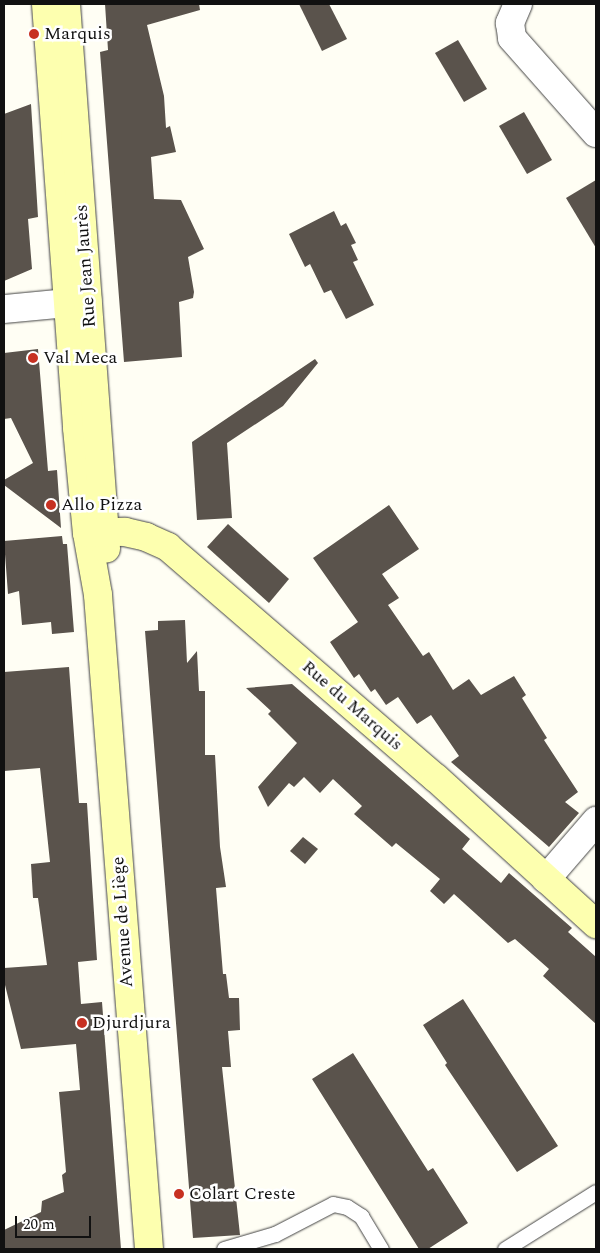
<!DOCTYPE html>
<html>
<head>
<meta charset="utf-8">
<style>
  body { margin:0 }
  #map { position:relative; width:600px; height:1253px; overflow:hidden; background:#fffef4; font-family:Spectral,serif }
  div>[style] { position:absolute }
  .building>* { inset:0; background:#5a534c }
  .roads { filter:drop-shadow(0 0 1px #444) drop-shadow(0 0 1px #444) }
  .lane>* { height:15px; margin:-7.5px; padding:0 7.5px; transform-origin:7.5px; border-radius:7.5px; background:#fff }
  .street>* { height:28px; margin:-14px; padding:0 14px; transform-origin:14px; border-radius:14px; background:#fff }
  .secondary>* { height:28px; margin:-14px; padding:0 14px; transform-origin:14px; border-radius:14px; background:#fdffaf }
  .dots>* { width:14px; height:14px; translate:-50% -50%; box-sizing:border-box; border:2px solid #fff; border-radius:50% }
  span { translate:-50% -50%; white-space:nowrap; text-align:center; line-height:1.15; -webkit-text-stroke:5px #fff; paint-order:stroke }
  .poi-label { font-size:18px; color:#111 }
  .left { translate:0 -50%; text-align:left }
  .street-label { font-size:18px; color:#111 }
  .frame { position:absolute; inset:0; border:5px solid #111; pointer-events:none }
  .scale { position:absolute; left:15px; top:1216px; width:76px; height:22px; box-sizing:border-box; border:2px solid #111; border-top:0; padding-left:6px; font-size:15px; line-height:18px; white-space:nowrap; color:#111; -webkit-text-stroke:4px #fff; paint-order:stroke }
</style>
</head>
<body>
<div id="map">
  <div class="building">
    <i style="clip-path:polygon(105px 4px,199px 4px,200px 10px,147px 25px,164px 96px,166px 128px,170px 126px,176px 152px,151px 157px,154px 199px,181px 200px,204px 249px,188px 257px,194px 292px,193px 298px,179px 302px,182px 357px,124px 362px,100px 52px,108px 50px)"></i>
    <i style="clip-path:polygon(299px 4px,329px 4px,347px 39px,322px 51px)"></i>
    <i style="clip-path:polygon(458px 40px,487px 89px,464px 102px,435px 53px)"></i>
    <i style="clip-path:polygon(31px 104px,38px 217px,28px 219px,32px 269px,4px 281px,4px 114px)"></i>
    <i style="clip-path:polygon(524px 112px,552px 160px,527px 174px,499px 126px)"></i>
    <i style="clip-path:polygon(596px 180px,596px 248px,566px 198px)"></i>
    <i style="clip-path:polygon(334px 211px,341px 226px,346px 223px,356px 243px,351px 245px,358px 260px,353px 262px,374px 305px,346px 319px,331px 290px,324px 293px,310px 264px,305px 267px,289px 234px)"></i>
    <i style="clip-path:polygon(38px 349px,48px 471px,57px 470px,61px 528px,4px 485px,4px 480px,33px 463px,11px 418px,4px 419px,4px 353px)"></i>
    <i style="clip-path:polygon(315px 359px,318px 363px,283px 406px,227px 443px,232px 518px,197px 520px,192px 442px)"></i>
    <i style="clip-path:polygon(389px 505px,419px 549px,382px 574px,399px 598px,388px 605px,423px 656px,429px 652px,453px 690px,469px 679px,481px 695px,514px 676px,526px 695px,522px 698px,547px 738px,544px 740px,578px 792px,565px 802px,579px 813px,549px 847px,451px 762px,459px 756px,431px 715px,417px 724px,398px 697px,386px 705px,375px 689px,371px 692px,359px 674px,354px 678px,330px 642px,358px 622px,313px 558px)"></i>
    <i style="clip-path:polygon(228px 524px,289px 579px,269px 603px,207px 547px)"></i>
    <i style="clip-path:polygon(62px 536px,63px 544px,67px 544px,74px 632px,52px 634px,51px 622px,22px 625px,19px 591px,8px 594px,4px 541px)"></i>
    <i style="clip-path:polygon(185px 620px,187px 663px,197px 651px,199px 691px,205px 691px,205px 755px,215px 755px,220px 847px,226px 887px,216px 888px,223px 974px,226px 974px,229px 998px,239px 998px,240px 1030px,228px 1031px,231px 1067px,222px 1067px,240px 1235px,193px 1238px,145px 631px,158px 630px,158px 621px)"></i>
    <i style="clip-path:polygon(69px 667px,79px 803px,87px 803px,97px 960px,78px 962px,81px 1004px,102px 1002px,121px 1249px,4px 1249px,4px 1230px,41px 1212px,42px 1201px,64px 1192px,62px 1175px,66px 1172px,59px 1092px,80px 1090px,76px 1044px,21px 1049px,5px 985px,4px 968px,47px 965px,38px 898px,33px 898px,31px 864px,50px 862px,40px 768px,4px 771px,4px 672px)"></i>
    <i style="clip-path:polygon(292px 684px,470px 839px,462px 849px,501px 883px,509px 873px,572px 928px,568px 932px,596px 957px,596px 1024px,543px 976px,549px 969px,515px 939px,508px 943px,454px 894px,444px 904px,430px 891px,440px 879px,396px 843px,392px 847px,354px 814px,362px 806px,333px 779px,320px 793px,304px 777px,294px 787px,289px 783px,268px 807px,258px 787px,297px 743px,268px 714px,271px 711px,246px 688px)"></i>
    <i style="clip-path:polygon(303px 837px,318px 849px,305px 864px,290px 851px)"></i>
    <i style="clip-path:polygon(463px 999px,558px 1146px,517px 1172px,445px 1065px,447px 1063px,423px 1025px)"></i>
    <i style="clip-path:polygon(353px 1053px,428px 1171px,433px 1168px,468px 1223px,428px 1249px,419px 1249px,312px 1079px)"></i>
  </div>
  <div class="roads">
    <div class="lane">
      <i style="left:224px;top:1249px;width:53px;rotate:-16.4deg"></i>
      <i style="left:275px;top:1234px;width:65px;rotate:-27.3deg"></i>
      <i style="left:333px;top:1204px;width:14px;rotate:12deg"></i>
      <i style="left:347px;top:1207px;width:17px;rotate:33deg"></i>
      <i style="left:361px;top:1216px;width:39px;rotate:59deg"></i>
      <i style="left:505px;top:1249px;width:107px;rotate:-32.1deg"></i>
    </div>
    <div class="street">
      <i style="left:518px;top:4px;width:21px;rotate:113deg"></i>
      <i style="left:510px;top:23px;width:15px;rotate:82deg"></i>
      <i style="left:512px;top:38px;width:127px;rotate:48.5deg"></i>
      <i style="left:4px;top:309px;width:84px;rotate:-5.4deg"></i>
      <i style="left:546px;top:879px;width:77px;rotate:-49.2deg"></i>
    </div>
    <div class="secondary">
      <i style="left:46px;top:4px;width:425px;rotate:85.8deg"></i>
      <i style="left:77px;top:428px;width:105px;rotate:84.6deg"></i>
      <i style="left:87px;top:533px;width:63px;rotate:79.9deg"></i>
      <i style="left:98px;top:595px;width:656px;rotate:85.54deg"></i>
      <i style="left:66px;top:4px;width:546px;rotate:85.8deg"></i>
      <i style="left:87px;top:533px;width:38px;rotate:-2deg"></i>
      <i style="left:125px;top:532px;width:22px;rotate:13deg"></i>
      <i style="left:146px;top:537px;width:24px;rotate:24deg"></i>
      <i style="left:168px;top:547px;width:354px;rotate:40.8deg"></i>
      <i style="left:436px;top:778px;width:217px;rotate:42.4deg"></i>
    </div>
  </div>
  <div class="dots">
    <i style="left:34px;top:34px;background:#c73122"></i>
    <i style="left:33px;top:358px;background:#c73122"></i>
    <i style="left:51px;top:505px;background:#c73122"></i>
    <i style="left:82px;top:1023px;background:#c73122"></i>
    <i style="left:179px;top:1194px;background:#c73122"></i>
  </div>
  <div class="poi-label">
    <span class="left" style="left:44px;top:34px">Marquis</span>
    <span class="left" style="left:43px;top:358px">Val Meca</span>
    <span class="left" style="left:61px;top:505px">Allo Pizza</span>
    <span class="left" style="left:92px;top:1023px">Djurdjura</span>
    <span class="left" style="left:189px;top:1194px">Colart Creste</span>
  </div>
  <div class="street-label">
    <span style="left:86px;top:266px;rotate:-94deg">Rue Jean Jaurès</span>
    <span style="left:352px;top:706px;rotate:41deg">Rue du Marquis</span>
    <span style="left:123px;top:922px;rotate:-94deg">Avenue de Liège</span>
  </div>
  <div class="frame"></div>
  <div class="scale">20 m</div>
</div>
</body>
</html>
